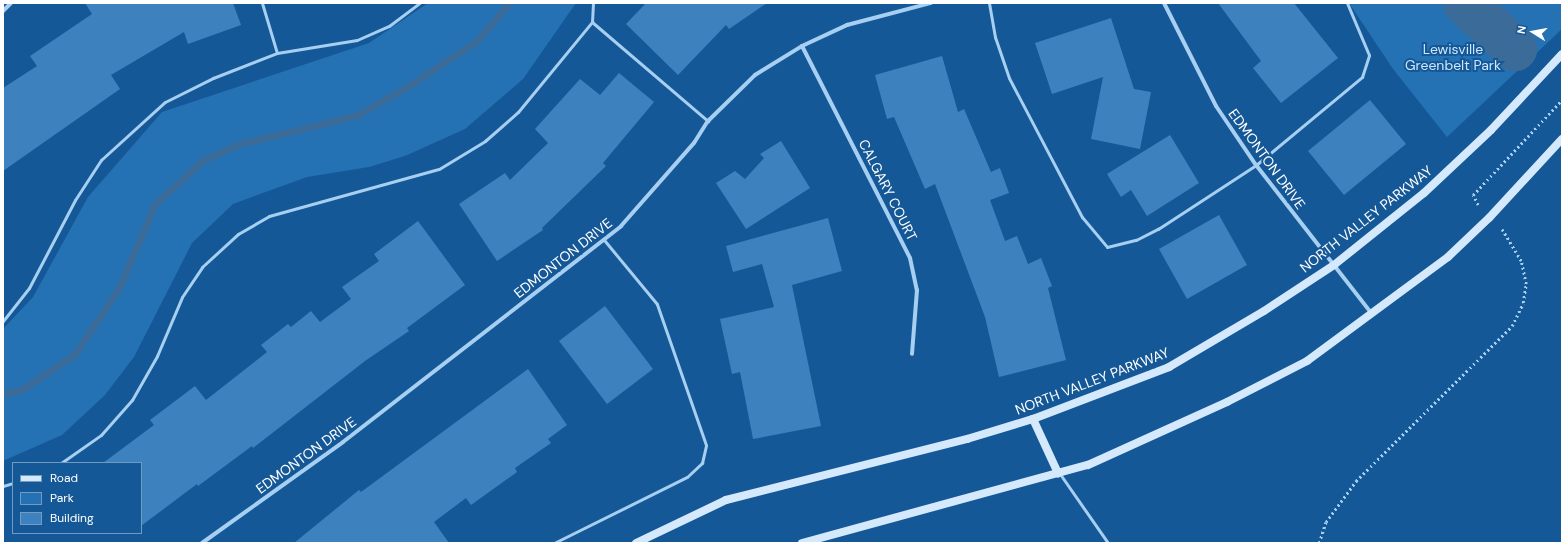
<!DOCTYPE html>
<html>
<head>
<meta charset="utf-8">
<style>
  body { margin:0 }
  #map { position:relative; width:1565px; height:546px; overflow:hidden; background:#155897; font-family:"DM Sans",sans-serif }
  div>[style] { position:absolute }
  .green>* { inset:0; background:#2471b4 }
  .stream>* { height:7px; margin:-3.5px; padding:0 3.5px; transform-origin:3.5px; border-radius:3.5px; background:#3b6c99 }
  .river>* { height:45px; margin:-22.5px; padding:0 22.5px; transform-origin:22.5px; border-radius:22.5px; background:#3b6c99 }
  .building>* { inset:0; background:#3d82be }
  .path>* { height:2.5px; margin-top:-1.25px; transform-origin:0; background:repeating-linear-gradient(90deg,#a6cff2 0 2px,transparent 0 5px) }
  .lane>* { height:3px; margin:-1.5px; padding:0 1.5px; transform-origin:1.5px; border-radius:1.5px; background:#a6cff2 }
  .street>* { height:4px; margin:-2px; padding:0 2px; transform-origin:2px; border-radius:2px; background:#a6cff2 }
  .secondary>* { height:8px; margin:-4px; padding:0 4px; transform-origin:4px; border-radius:4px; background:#d5e9fc }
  span { translate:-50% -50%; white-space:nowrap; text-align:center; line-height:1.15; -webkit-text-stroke:4px #155897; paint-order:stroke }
  .park-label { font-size:14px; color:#cee7fc }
  .street-label { font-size:14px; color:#fff }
  .frame { position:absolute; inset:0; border:4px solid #fff; pointer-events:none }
  .legend { position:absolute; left:12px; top:462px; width:130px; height:72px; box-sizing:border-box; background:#155897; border:1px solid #739bc1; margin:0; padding:5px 7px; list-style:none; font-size:12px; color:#fff }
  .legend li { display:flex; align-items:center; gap:8px; height:20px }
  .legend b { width:20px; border:1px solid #739bc1 }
  .north { position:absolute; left:1513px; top:12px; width:40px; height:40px; -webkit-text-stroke:3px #155897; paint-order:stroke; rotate:281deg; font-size:11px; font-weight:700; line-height:16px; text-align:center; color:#fff }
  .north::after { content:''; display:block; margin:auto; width:14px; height:18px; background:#fff; clip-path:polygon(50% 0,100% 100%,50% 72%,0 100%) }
</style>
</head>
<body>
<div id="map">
  <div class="green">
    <i style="clip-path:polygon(428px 3px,576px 3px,523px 79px,465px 129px,405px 156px,369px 167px,307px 177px,233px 204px,192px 243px,134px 357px,105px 395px,62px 435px,3px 461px,3px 329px,33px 297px,88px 197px,162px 112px,369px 43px)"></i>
    <i style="clip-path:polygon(1349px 3px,1562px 3px,1562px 29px,1447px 137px,1393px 69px)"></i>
  </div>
  <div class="stream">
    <i style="left:3px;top:394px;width:21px;rotate:-14deg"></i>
    <i style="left:23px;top:389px;width:63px;rotate:-33.9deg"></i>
    <i style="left:75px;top:354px;width:79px;rotate:-56.3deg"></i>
    <i style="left:119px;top:288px;width:91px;rotate:-66.8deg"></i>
    <i style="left:155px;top:204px;width:65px;rotate:-42.5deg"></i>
    <i style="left:203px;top:160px;width:36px;rotate:-24deg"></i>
    <i style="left:236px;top:145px;width:126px;rotate:-13.8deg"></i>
    <i style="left:358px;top:115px;width:60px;rotate:-30deg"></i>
    <i style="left:410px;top:85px;width:82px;rotate:-33.5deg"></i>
    <i style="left:478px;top:40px;width:48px;rotate:-50deg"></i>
  </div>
  <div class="river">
    <i style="left:1465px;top:3px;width:67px;rotate:42.6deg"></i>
  </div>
  <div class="building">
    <i style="clip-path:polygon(85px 3px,233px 3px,241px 25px,188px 44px,184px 32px,111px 75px,120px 89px,3px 171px,3px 88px,37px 66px,30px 56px,92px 14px)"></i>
    <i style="clip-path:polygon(646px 3px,767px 3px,729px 29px,726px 25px,678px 75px,626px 24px)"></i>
    <i style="clip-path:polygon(1218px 3px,1294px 3px,1338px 58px,1281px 103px,1253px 68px,1261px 61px)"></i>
    <i style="clip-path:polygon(1111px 18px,1134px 89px,1151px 92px,1140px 149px,1091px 139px,1103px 77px,1052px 94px,1035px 43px)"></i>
    <i style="clip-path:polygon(942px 56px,958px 112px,964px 109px,991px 172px,1000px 168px,1009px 193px,990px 200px,1005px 241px,1017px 236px,1028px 264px,1041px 258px,1052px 286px,1048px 288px,1066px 360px,999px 377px,985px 317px,935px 184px,925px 189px,894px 117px,887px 119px,875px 75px)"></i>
    <i style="clip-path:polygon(619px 73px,654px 102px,603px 163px,606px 166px,542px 228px,543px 230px,497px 261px,459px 204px,505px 173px,510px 180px,548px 143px,535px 129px,580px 79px,600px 95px)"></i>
    <i style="clip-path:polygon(1370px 100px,1406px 144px,1344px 195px,1308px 151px)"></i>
    <i style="clip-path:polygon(1170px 135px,1199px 183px,1147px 216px,1131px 190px,1121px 197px,1107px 174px)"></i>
    <i style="clip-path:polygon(781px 141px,810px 188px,746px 229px,716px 183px,735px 171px,745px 179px,764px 158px,760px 154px)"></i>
    <i style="clip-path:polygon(1219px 215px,1247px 265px,1187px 299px,1159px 249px)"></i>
    <i style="clip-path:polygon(828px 218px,842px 271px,792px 285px,821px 426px,753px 439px,740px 372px,732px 374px,720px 319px,774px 307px,762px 264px,733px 272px,726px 246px)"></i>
    <i style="clip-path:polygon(418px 221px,465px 285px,407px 328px,409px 331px,365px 361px,253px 448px,252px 446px,198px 486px,197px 484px,141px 526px,141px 463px,103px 463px,154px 425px,150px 420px,195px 386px,206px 400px,267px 352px,261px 345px,288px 324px,291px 327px,311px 311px,320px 322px,351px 299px,342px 287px,379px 261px,374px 254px)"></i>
    <i style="clip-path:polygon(605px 306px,653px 369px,607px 404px,559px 341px)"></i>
    <i style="clip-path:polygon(528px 369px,567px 425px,548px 439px,551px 443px,515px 468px,517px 472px,471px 505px,466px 498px,434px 522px,449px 543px,294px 543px,359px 490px,361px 492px)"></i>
  </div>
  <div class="path">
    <i style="left:1478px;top:205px;width:11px;rotate:-117deg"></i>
    <i style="left:1473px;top:195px;width:130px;rotate:-46.9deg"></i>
    <i style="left:1319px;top:543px;width:22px;rotate:-72deg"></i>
    <i style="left:1326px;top:522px;width:51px;rotate:-53.8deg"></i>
    <i style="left:1356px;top:481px;width:220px;rotate:-44.8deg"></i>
    <i style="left:1512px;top:326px;width:25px;rotate:-64deg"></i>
    <i style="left:1523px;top:303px;width:19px;rotate:-81deg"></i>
    <i style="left:1526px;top:284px;width:24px;rotate:-102deg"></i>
    <i style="left:1521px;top:261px;width:37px;rotate:-121deg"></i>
  </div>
  <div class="lane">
    <i style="left:262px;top:3px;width:52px;rotate:73.3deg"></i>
    <i style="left:593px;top:3px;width:19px;rotate:93deg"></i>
    <i style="left:592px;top:22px;width:153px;rotate:40.5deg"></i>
    <i style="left:989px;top:3px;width:35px;rotate:80deg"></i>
    <i style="left:995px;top:37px;width:43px;rotate:71.1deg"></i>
    <i style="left:1009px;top:78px;width:157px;rotate:62.3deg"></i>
    <i style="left:1082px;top:217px;width:39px;rotate:50deg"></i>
    <i style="left:1107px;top:247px;width:30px;rotate:-14deg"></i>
    <i style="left:1136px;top:240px;width:25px;rotate:-27deg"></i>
    <i style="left:1158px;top:229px;width:117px;rotate:-33.1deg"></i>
    <i style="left:1256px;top:165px;width:138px;rotate:-39.7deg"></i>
    <i style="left:1362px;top:77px;width:23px;rotate:-72deg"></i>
    <i style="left:1369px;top:55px;width:56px;rotate:-112.9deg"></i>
    <i style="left:3px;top:321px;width:42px;rotate:-51.8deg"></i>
    <i style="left:29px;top:288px;width:99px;rotate:-62.4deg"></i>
    <i style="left:75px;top:200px;width:48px;rotate:-57deg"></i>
    <i style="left:101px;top:160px;width:86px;rotate:-42.2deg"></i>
    <i style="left:165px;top:102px;width:54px;rotate:-26.6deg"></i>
    <i style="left:213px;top:78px;width:69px;rotate:-21.3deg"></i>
    <i style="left:277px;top:53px;width:81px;rotate:-9.2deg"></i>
    <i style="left:357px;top:40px;width:35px;rotate:-24deg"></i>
    <i style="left:389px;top:26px;width:38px;rotate:-37deg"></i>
    <i style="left:61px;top:463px;width:49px;rotate:-35deg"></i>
    <i style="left:101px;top:435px;width:47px;rotate:-48.5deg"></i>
    <i style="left:132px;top:400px;width:51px;rotate:-60.4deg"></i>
    <i style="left:157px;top:356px;width:64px;rotate:-67deg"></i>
    <i style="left:182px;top:297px;width:36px;rotate:-56deg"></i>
    <i style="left:202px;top:267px;width:49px;rotate:-42.5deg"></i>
    <i style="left:238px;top:234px;width:36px;rotate:-30deg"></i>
    <i style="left:269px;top:216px;width:176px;rotate:-15.5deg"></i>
    <i style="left:439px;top:169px;width:54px;rotate:-31.3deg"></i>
    <i style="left:485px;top:141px;width:44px;rotate:-41.3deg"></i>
    <i style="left:518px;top:112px;width:117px;rotate:-50.6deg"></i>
    <i style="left:1060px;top:474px;width:84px;rotate:55.2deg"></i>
    <i style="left:3px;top:486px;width:10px;rotate:-17deg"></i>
    <i style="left:554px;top:543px;width:148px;rotate:-26.4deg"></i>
    <i style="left:687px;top:477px;width:21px;rotate:-43deg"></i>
    <i style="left:702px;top:463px;width:18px;rotate:-77deg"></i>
    <i style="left:706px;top:445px;width:149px;rotate:-109.2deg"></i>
    <i style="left:657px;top:304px;width:83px;rotate:-129.6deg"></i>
  </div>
  <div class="street">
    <i style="left:1164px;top:3px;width:115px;rotate:63.2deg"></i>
    <i style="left:1216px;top:106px;width:71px;rotate:55.9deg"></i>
    <i style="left:1256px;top:165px;width:189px;rotate:52.1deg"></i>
    <i style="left:3px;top:11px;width:11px;rotate:-45deg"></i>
    <i style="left:802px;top:46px;width:238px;rotate:63deg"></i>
    <i style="left:910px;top:258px;width:33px;rotate:78deg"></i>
    <i style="left:917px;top:290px;width:64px;rotate:94.5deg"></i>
    <i style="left:202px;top:543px;width:173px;rotate:-35.6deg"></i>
    <i style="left:343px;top:442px;width:352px;rotate:-37.8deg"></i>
    <i style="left:621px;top:226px;width:111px;rotate:-48.7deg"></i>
    <i style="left:694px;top:143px;width:26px;rotate:-58deg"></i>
    <i style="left:708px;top:121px;width:66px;rotate:-44.4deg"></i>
    <i style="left:755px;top:75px;width:55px;rotate:-31.7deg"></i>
    <i style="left:802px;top:46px;width:50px;rotate:-25deg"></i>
    <i style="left:847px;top:25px;width:87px;rotate:-14.7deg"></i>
  </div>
  <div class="secondary">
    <i style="left:1033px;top:419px;width:60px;rotate:65.2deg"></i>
    <i style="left:636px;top:543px;width:100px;rotate:-25.5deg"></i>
    <i style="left:726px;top:500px;width:249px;rotate:-14.2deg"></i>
    <i style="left:967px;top:439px;width:69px;rotate:-16.9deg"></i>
    <i style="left:1033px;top:419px;width:146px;rotate:-20.9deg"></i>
    <i style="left:1169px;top:367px;width:110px;rotate:-30.5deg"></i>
    <i style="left:1264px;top:311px;width:84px;rotate:-33.3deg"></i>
    <i style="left:1334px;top:265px;width:115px;rotate:-38.7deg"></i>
    <i style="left:1424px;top:193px;width:92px;rotate:-43.2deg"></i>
    <i style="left:1491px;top:130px;width:104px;rotate:-46.9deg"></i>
    <i style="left:802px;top:543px;width:296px;rotate:-15.3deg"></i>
    <i style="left:1088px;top:465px;width:153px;rotate:-24.4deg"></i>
    <i style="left:1227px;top:402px;width:90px;rotate:-27.1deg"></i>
    <i style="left:1307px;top:361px;width:175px;rotate:-36.4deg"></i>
    <i style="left:1448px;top:257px;width:57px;rotate:-43.6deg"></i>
    <i style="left:1489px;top:218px;width:108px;rotate:-47.3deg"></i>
  </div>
  <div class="park-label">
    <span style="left:1453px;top:57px">Lewisville<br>Greenbelt Park</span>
  </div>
  <div class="street-label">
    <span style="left:1267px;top:159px;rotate:54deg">EDMONTON DRIVE</span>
    <span style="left:888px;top:190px;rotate:63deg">CALGARY COURT</span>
    <span style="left:1366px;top:219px;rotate:-38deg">NORTH VALLEY PARKWAY</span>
    <span style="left:563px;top:258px;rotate:-38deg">EDMONTON DRIVE</span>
    <span style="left:1092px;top:381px;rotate:-21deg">NORTH VALLEY PARKWAY</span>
    <span style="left:306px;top:455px;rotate:-36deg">EDMONTON DRIVE</span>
  </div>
  <div class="frame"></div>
  <ul class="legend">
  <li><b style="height:5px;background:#d5e9fc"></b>Road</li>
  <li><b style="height:11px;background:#2471b4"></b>Park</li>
  <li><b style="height:11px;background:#3d82be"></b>Building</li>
  </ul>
  <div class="north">N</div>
</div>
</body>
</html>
